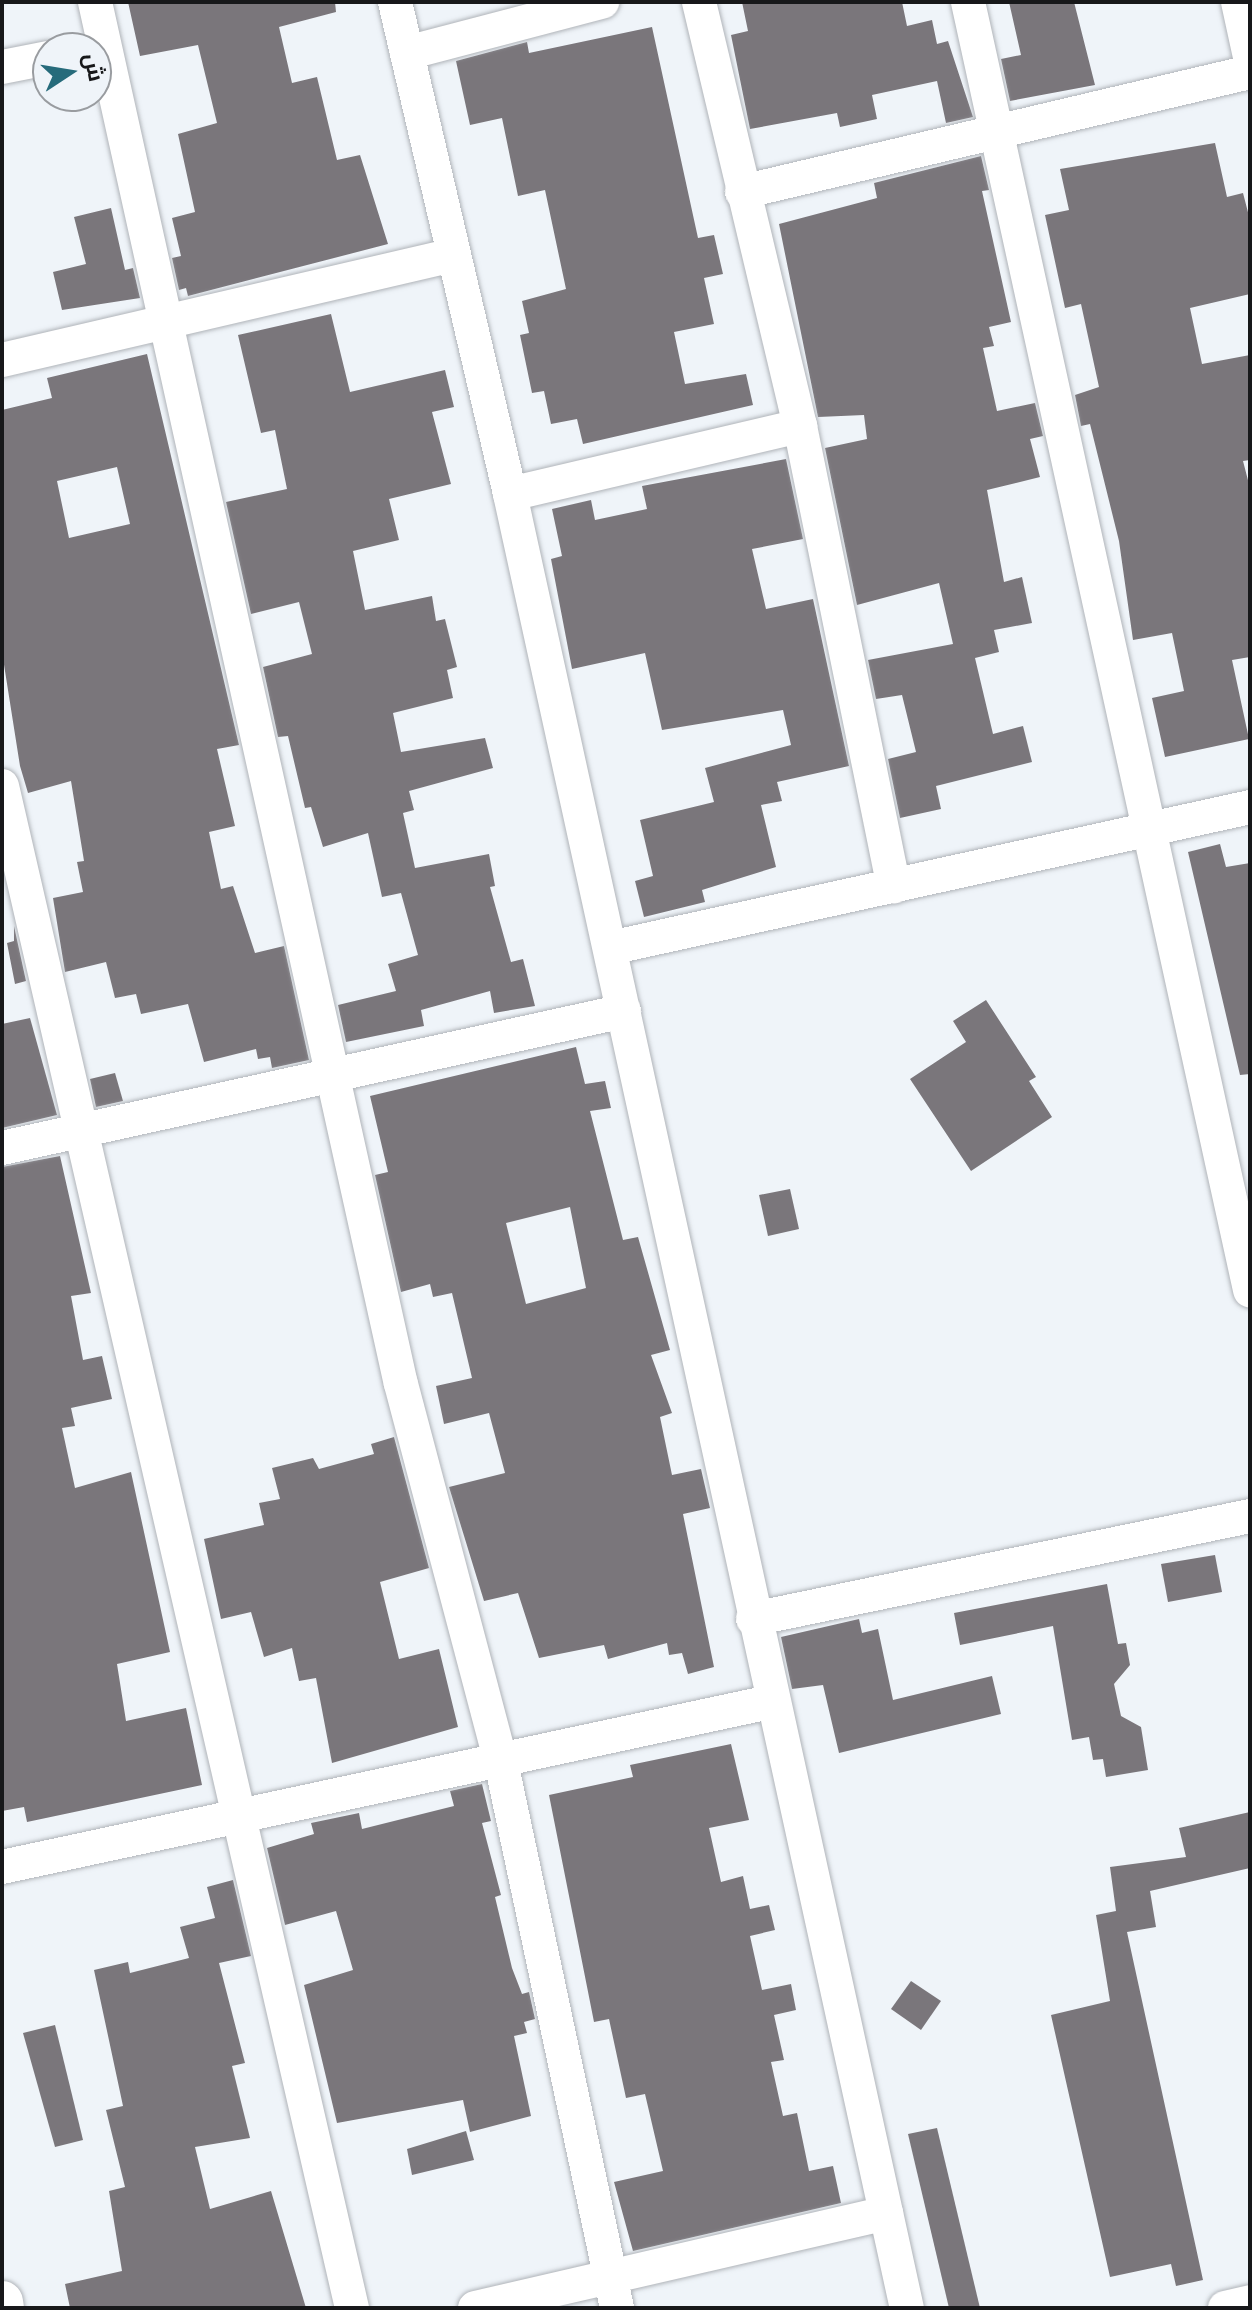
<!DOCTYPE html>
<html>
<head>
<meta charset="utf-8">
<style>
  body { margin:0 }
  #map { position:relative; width:1252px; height:2310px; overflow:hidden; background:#eff4f9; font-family:"Source Sans 3",Cairo,sans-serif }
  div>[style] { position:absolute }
  .building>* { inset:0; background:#7a767b }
  .roads { filter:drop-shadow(0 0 2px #b0b4b9) drop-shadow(0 0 2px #b0b4b9) }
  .minor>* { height:34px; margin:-17px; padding:0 17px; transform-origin:17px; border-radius:17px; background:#fff }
  .tertiary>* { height:42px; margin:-21px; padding:0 21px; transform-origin:21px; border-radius:21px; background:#fff }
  span { translate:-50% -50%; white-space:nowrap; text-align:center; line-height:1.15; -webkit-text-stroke:8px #eff4f9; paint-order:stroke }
  .frame { position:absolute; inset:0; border:4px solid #17181a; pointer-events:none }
  .north { position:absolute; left:32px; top:32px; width:80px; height:80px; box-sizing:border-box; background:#eff4f9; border:2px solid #999ca0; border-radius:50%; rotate:78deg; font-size:22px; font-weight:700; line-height:32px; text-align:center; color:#17181a }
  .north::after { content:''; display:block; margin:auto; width:28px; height:36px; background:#266b7b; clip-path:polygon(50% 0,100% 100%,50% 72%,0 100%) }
</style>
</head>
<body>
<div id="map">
  <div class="building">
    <i style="clip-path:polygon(128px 2px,335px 2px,336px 12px,279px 27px,292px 83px,317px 77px,337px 160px,360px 155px,388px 244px,188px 296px,186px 288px,179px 290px,172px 258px,181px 256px,172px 218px,195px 212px,178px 134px,217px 123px,198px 45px,140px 56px)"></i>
    <i style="clip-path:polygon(742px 2px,902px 2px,907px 26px,932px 20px,937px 44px,948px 41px,973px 117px,946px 123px,937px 81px,872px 95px,877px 119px,840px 127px,837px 113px,750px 129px,731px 35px,748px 31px)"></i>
    <i style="clip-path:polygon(1009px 2px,1074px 2px,1095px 85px,1010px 101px,1001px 59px,1021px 55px)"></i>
    <i style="clip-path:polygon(652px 27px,698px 238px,714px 235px,723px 274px,704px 278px,714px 324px,674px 332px,685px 384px,746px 374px,753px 405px,583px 444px,577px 419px,551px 424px,544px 391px,532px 393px,520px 335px,529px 333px,522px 301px,566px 289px,545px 190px,518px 196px,502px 118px,470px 125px,456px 61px,527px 42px,529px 53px)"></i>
    <i style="clip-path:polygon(1215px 143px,1227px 197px,1243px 193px,1250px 220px,1250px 294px,1190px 308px,1202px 364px,1250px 355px,1250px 460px,1243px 461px,1250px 488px,1250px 657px,1232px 660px,1249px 739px,1165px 757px,1152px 698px,1184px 691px,1172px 633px,1133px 640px,1119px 541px,1090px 424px,1081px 426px,1075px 395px,1099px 387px,1081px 304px,1065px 308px,1045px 215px,1069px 210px,1060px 169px)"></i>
    <i style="clip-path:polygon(981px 156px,989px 190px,982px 191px,1011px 322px,989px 327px,994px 346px,983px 348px,997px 411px,1035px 403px,1043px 436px,1030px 439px,1040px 477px,987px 490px,1004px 582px,1022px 577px,1032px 623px,994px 630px,999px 652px,975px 658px,993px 734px,1023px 726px,1032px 762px,936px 786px,941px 809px,900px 818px,888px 759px,916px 752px,902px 695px,876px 699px,868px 660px,953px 644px,939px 583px,857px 605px,825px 448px,867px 439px,864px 415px,818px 417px,779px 224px,877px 198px,874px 183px)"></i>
    <i style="clip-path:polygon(111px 208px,125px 270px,133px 268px,140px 298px,62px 310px,53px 272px,86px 264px,74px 217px)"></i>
    <i style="clip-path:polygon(331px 314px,350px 392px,445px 370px,454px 407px,432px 412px,451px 484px,389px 499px,399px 540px,353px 551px,365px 610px,432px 596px,436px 621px,445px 619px,457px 667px,447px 670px,453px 698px,393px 713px,401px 752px,485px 738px,493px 768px,409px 791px,414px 810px,403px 813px,415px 868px,489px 854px,495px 886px,490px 887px,511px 962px,523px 959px,535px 1006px,494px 1013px,490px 991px,421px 1010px,424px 1026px,346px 1042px,338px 1005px,396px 991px,388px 964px,418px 955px,401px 893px,382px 897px,368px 833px,323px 847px,311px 807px,305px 808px,288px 736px,278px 737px,263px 667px,312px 654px,299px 602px,251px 614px,226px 502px,287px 489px,275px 430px,261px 433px,238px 335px)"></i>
    <i style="clip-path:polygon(evenodd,147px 354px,239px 745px,217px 749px,235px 826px,209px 832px,221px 889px,233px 886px,255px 953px,284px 946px,309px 1060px,272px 1068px,270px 1057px,258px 1059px,256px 1049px,204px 1062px,188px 1004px,141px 1014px,136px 994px,115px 998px,106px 962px,65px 972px,53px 898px,83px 892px,77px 862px,84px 861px,71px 781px,28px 793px,20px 766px,2px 652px,2px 410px,52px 398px,47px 378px,147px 354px,117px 467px,130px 524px,69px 538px,57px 481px,117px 467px)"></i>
    <i style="clip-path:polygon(786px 459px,803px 539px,752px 549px,766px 609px,813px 599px,849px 766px,777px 782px,782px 801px,761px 805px,776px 867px,702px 890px,705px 902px,644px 917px,635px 881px,653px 876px,640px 820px,714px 802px,705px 768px,791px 745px,783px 710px,662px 730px,645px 653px,572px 669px,551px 559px,562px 556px,552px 509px,591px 500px,595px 520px,647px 509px,642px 486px)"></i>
    <i style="clip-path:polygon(1220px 844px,1226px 867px,1250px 863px,1250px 1074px,1240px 1075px,1188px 852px)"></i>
    <i style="clip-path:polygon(14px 926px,26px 981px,15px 984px,7px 943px,14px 941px)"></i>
    <i style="clip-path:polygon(986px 1000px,1036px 1077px,1029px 1081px,1052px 1117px,971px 1171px,910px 1079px,966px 1042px,953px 1021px)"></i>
    <i style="clip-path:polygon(30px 1018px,57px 1115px,2px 1128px,2px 1024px)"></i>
    <i style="clip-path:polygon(evenodd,576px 1047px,585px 1084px,605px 1081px,611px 1108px,590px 1111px,623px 1240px,638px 1237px,670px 1350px,651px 1355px,672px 1413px,660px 1417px,672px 1475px,701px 1469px,710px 1508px,683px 1514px,714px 1667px,688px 1674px,682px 1653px,669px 1655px,667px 1643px,608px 1659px,604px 1645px,539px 1658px,518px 1593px,484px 1601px,449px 1487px,505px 1473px,489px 1413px,444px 1424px,436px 1386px,472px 1378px,452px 1293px,433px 1297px,430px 1284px,401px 1292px,375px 1175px,388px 1172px,370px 1096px,576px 1047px,570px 1207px,586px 1288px,526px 1304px,506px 1223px,570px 1207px)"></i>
    <i style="clip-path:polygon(115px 1073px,123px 1101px,96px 1107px,90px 1079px)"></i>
    <i style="clip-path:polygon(60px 1156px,91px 1293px,71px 1296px,83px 1360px,102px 1356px,112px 1399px,71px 1408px,75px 1426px,62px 1428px,75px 1488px,131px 1472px,170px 1652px,117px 1664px,126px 1721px,186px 1708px,202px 1785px,27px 1822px,24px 1807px,2px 1811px,2px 1167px)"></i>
    <i style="clip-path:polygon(790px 1189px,799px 1229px,768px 1236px,759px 1195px)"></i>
    <i style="clip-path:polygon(394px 1437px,429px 1568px,380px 1582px,399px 1659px,439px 1649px,458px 1727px,332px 1763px,316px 1678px,299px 1681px,292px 1648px,264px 1657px,251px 1612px,221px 1619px,204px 1539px,264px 1525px,259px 1503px,280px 1499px,272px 1468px,313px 1458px,319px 1469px,374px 1454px,371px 1444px)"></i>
    <i style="clip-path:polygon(1215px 1555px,1222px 1592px,1168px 1602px,1161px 1564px)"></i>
    <i style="clip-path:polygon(1107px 1584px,1118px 1644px,1126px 1643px,1130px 1665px,1114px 1684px,1121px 1716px,1141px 1727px,1148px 1770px,1106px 1777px,1103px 1759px,1093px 1760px,1089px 1737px,1072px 1740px,1053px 1626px,960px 1645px,954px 1613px)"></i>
    <i style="clip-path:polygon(859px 1619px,862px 1633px,878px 1629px,893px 1700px,992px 1676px,1001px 1714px,839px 1753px,823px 1685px,792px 1689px,781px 1637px)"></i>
    <i style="clip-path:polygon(731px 1744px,749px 1820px,709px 1828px,721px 1882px,743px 1876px,750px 1909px,769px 1905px,775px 1930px,750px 1936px,762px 1990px,791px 1984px,796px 2010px,774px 2015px,784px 2060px,771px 2062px,783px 2116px,797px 2113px,809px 2171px,833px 2166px,841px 2203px,633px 2251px,614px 2182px,663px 2171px,645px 2094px,626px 2098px,609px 2019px,594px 2022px,549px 1795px,633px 1777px,630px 1765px)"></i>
    <i style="clip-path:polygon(482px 1784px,491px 1821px,482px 1823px,501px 1895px,495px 1897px,512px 1968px,522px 1994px,529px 1992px,535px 2019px,524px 2022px,527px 2033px,514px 2036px,531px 2116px,470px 2132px,463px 2100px,337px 2123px,304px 1985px,353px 1970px,336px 1911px,285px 1925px,267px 1848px,314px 1834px,311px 1823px,359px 1813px,362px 1829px,454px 1806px,450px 1791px)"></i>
    <i style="clip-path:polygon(1250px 1812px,1250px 1868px,1150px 1891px,1156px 1927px,1127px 1932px,1203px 2280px,1176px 2286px,1171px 2264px,1110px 2277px,1051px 2015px,1110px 2001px,1096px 1915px,1116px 1911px,1110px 1867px,1186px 1857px,1179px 1828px)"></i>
    <i style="clip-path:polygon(233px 1880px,251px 1956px,219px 1963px,245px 2063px,232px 2066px,250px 2138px,195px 2147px,210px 2209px,271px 2191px,306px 2308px,70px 2308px,65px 2284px,122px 2271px,109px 2191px,125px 2187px,106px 2110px,123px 2106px,94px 1970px,128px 1962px,130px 1973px,189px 1958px,180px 1927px,215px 1918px,207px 1887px)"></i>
    <i style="clip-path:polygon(911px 1981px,941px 2001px,921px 2030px,891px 2009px)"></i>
    <i style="clip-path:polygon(55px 2025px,83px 2140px,55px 2147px,23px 2033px)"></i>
    <i style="clip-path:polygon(937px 2128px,980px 2308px,949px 2308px,908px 2134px)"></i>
    <i style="clip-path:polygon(466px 2131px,474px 2160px,412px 2175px,407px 2149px)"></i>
  </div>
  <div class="roads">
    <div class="minor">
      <i style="left:95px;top:2px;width:1415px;rotate:77.52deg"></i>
      <i style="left:401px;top:1384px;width:391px;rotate:75.2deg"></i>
      <i style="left:501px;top:1762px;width:558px;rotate:78.01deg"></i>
      <i style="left:395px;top:2px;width:505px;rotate:76.84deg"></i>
      <i style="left:510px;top:494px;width:1857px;rotate:77.66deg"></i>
      <i style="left:699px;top:2px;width:436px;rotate:76.6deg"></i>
      <i style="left:800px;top:426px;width:470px;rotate:78.5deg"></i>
      <i style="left:968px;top:2px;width:1319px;rotate:77.65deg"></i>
      <i style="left:1238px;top:2px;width:56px;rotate:77.7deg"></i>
      <i style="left:407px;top:53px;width:202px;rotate:-14.7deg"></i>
      <i style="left:2px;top:67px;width:47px;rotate:-11.1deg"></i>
      <i style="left:742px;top:192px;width:522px;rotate:-13.29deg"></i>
      <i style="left:2px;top:360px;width:463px;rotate:-13.1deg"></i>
      <i style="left:510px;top:494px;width:298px;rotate:-13.2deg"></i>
      <i style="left:2px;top:786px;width:1562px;rotate:77.05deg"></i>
      <i style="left:610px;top:948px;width:655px;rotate:-12.42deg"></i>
      <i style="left:2px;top:1148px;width:637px;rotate:-12.42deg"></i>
      <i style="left:753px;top:1619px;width:508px;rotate:-11.71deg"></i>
      <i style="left:2px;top:1867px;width:786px;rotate:-12.13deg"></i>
      <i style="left:475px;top:2308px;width:422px;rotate:-13deg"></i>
      <i style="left:1225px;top:2308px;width:26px;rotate:-13deg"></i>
    </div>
    <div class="tertiary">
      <i style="left:2px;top:2302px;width:6px;rotate:81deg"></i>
    </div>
  </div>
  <div class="frame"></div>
  <div class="north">ش</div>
</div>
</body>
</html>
